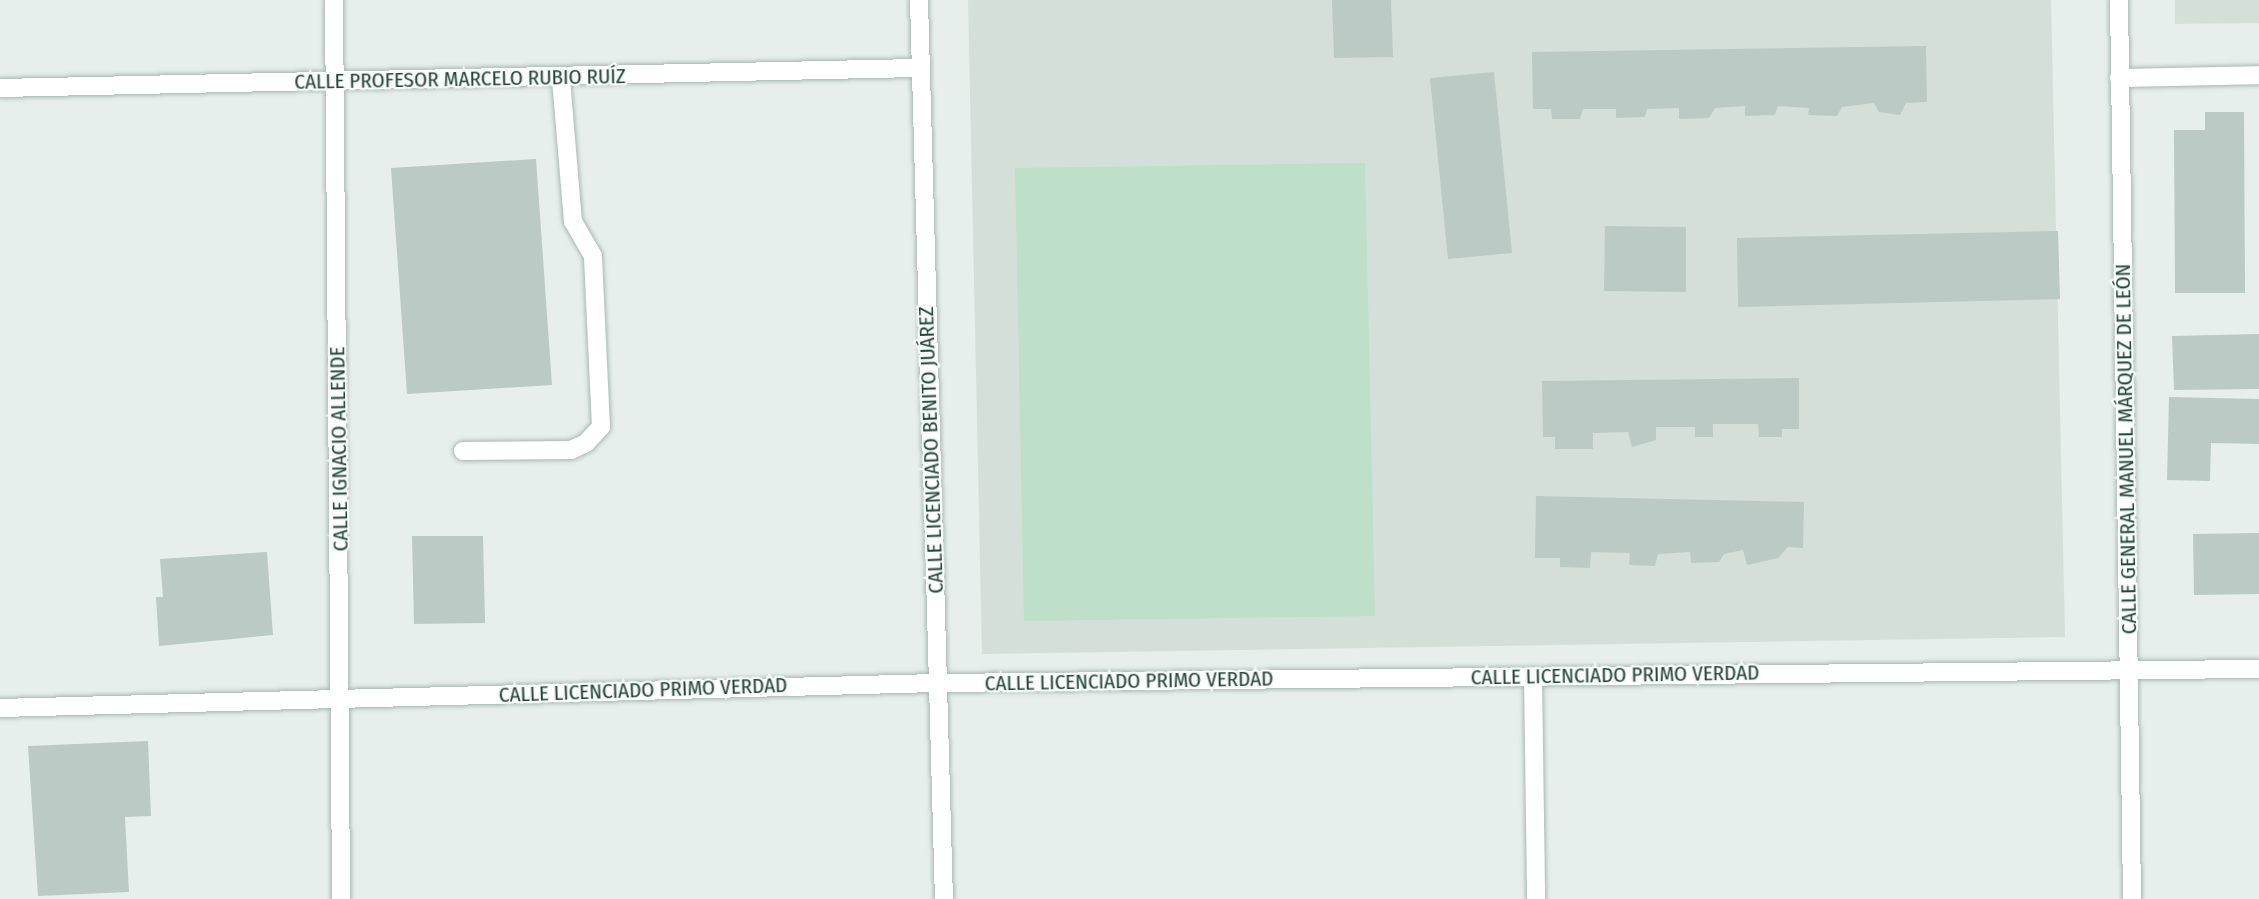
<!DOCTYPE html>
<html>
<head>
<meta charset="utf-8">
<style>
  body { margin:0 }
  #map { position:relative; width:2259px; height:899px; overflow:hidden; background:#e6efeb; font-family:"Fira Sans Condensed",sans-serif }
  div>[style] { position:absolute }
  .built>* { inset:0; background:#d4dfda }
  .green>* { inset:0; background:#bfe0c8 }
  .building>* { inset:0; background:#bbcac4 }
  .roads { filter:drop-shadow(0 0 2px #a8b8b2) drop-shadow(0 0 2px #a8b8b2) }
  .minor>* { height:18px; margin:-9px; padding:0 9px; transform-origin:9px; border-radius:9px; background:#fff }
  span { translate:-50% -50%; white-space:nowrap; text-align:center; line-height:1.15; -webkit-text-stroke:4.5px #f7fbf9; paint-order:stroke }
  .street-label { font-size:21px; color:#24423a }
</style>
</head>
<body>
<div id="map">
  <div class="built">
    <i style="clip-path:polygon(968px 0,2051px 0,2065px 637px,982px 654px)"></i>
    <i style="clip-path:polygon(2175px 0,2259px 0,2259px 23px,2175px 24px)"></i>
  </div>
  <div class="green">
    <i style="clip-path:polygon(1365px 163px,1375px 616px,1024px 621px,1015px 168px)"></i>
  </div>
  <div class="building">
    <i style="clip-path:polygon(1332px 0,1391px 0,1393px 57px,1334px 58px)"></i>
    <i style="clip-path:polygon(1926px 46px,1927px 102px,1906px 103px,1900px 115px,1879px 112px,1874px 103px,1842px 107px,1837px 116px,1808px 115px,1809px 108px,1778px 106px,1775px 115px,1745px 116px,1745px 106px,1715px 108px,1709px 118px,1679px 119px,1679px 108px,1647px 109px,1645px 117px,1616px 118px,1616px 109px,1583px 109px,1580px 119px,1552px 119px,1551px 109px,1533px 109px,1532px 52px)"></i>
    <i style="clip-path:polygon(1494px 72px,1512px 253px,1448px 259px,1430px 78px)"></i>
    <i style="clip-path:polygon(2205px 112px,2244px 112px,2245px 293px,2175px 293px,2174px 130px,2205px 130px)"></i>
    <i style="clip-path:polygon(536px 159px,552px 385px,407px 394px,391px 168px)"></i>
    <i style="clip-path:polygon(1605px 226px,1686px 227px,1686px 292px,1604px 291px)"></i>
    <i style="clip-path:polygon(2058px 231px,2060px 299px,1738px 307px,1737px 238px)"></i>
    <i style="clip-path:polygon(2259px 334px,2259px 389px,2174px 390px,2172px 336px)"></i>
    <i style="clip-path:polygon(1799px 378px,1799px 429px,1782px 429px,1782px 437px,1759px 437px,1758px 424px,1713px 424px,1713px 437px,1695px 437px,1695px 427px,1656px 427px,1656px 440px,1632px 447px,1628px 432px,1593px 433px,1593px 449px,1555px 449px,1555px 437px,1543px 437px,1542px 381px)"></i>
    <i style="clip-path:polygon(2169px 397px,2259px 399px,2259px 444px,2211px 443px,2210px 481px,2167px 480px)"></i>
    <i style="clip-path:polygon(1536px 496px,1804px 502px,1803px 548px,1788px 547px,1778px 558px,1747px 565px,1743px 550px,1724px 554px,1719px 562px,1691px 563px,1690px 552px,1658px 554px,1655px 566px,1629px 565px,1630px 553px,1591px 552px,1590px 568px,1560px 567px,1560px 558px,1535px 558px)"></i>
    <i style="clip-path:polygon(2259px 533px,2259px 594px,2194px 595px,2193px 534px)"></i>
    <i style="clip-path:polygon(412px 536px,483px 536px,485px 623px,414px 624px)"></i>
    <i style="clip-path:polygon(267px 552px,273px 635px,159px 646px,156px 597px,163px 597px,160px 559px)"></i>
    <i style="clip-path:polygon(148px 741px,151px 816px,125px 817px,129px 892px,38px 896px,28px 746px)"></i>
  </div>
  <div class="roads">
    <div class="minor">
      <i style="left:334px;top:0;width:899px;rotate:89.55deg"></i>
      <i style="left:919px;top:0;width:899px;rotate:88.41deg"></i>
      <i style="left:2119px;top:0;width:899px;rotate:89.17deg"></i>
      <i style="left:2119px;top:78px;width:140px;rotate:-1.2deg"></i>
      <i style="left:0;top:88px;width:919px;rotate:-1.25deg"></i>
      <i style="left:463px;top:451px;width:108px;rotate:-0.5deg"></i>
      <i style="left:571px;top:450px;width:17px;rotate:-25deg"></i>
      <i style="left:586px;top:443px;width:22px;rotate:-47deg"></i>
      <i style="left:601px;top:427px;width:171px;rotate:-92.7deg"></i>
      <i style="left:593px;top:256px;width:39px;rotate:-120deg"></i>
      <i style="left:573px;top:222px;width:144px;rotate:-94.8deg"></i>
      <i style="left:1533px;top:676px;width:223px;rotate:89.2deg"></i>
      <i style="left:0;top:708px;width:938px;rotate:-1.53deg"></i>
      <i style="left:938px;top:683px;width:1321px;rotate:-0.61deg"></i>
    </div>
  </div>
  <div class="street-label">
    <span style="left:460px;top:79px;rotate:-1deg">CALLE PROFESOR MARCELO RUBIO RUÍZ</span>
    <span style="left:339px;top:449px;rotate:-91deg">CALLE IGNACIO ALLENDE</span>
    <span style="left:2126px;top:449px;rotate:-91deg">CALLE GENERAL MANUEL MÁRQUEZ DE LEÓN</span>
    <span style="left:931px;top:450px;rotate:-92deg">CALLE LICENCIADO BENITO JUÁREZ</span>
    <span style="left:1615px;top:675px;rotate:-1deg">CALLE LICENCIADO PRIMO VERDAD</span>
    <span style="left:1129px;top:681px;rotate:-1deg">CALLE LICENCIADO PRIMO VERDAD</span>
    <span style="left:643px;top:690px;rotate:-2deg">CALLE LICENCIADO PRIMO VERDAD</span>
  </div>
</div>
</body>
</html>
